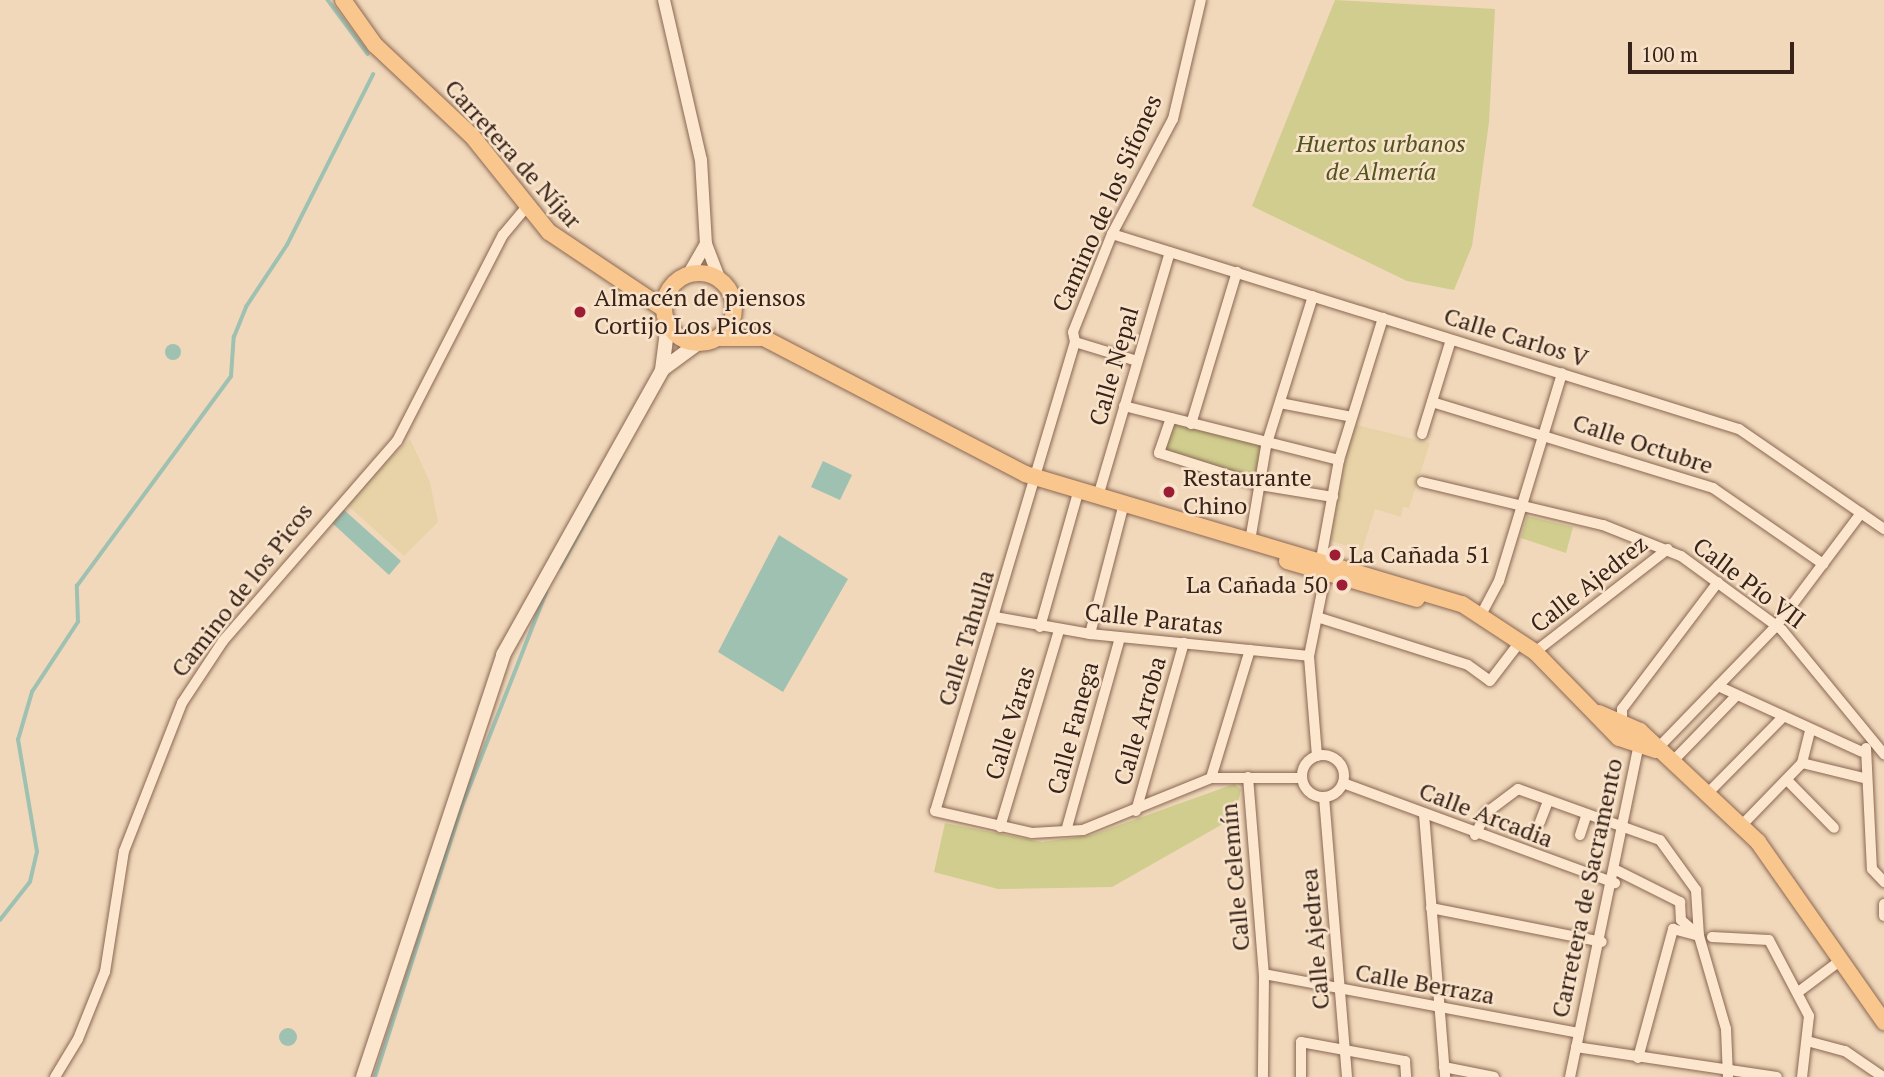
<!DOCTYPE html>
<html>
<head>
<meta charset="utf-8">
<style>
  body { margin:0 }
  #map { position:relative; width:1884px; height:1077px; overflow:hidden; background:#f1d8ba; font-family:"PT Serif",serif }
  div>[style] { position:absolute }
  .farmland>* { inset:0; background:#e7d3a7 }
  .green>* { inset:0; background:#d0cd8e }
  .water>* { inset:0; background:#9fc1b2 }
  .round { border-radius:50% }
  .stream>* { height:3.5px; margin:-1.75px; padding:0 1.75px; transform-origin:1.75px; border-radius:1.75px; background:#9fc1b2 }
  .roads { filter:drop-shadow(0 0 2px #896753) drop-shadow(0 0 2px #896753) }
  .minor>* { height:10px; margin:-5px; padding:0 5px; transform-origin:5px; border-radius:5px; background:#fce7ce }
  .minor>.ring { margin:-5px; padding:0; box-sizing:content-box; background:none; border:10px solid #fce7ce; border-radius:50% }
  .tertiary>* { height:12px; margin:-6px; padding:0 6px; transform-origin:6px; border-radius:6px; background:#fce7ce }
  .secondary>* { height:14px; margin:-7px; padding:0 7px; transform-origin:7px; border-radius:7px; background:#fce7ce }
  .primary>* { height:16px; margin:-8px; padding:0 8px; transform-origin:8px; border-radius:8px; background:#f9c68d }
  .primary>.ring { margin:-8px; padding:0; box-sizing:content-box; background:none; border:16px solid #f9c68d; border-radius:50% }
  .dots>* { width:19px; height:19px; translate:-50% -50%; box-sizing:border-box; border:4px solid #f8e3ca; border-radius:50% }
  span { translate:-50% -50%; white-space:nowrap; text-align:center; line-height:1.15; -webkit-text-stroke:5px #f8e3ca; paint-order:stroke }
  .park-label { font-size:24px; color:#50551e; font-style:italic }
  .street-label { font-size:24px; color:#37231a }
  .poi-label { font-size:24px; color:#37231a }
  .left { translate:0 -50%; text-align:left }
  .right { translate:-100% -50%; text-align:right }
  .scale { position:absolute; left:1628px; top:42px; width:166px; height:32px; box-sizing:border-box; border:4px solid #37231a; border-top:0; padding-left:9px; font-size:21px; line-height:24px; white-space:nowrap; color:#37231a; -webkit-text-stroke:5px #f8e3ca; paint-order:stroke }
</style>
</head>
<body>
<div id="map">
  <div class="farmland">
    <i style="clip-path:polygon(1353px 424px,1430px 443px,1409px 508px,1403px 507px,1401px 517px,1375px 509px,1362px 551px,1329px 540px)"></i>
    <i style="clip-path:polygon(410px 439px,430px 482px,438px 522px,404px 556px,345px 503px)"></i>
  </div>
  <div class="green">
    <i style="clip-path:polygon(1335px 0,1495px 9px,1489px 122px,1472px 246px,1454px 290px,1407px 281px,1252px 206px)"></i>
    <i style="clip-path:polygon(1171px 418px,1266px 446px,1260px 485px,1159px 453px)"></i>
    <i style="clip-path:polygon(1527px 516px,1573px 527px,1566px 553px,1521px 538px)"></i>
    <i style="clip-path:polygon(1234px 784px,1241px 789px,1235px 817px,1112px 887px,998px 889px,934px 872px,945px 823px,1042px 842px,1092px 835px)"></i>
  </div>
  <div class="water">
    <i class="round" style="left:165px;top:344px;width:16px;height:16px"></i>
    <i style="clip-path:polygon(823px 461px,852px 475px,840px 500px,811px 487px)"></i>
    <i style="clip-path:polygon(343px 509px,401px 561px,389px 575px,331px 522px)"></i>
    <i style="clip-path:polygon(779px 535px,848px 579px,783px 692px,718px 652px)"></i>
    <i class="round" style="left:279px;top:1028px;width:18px;height:18px"></i>
  </div>
  <div class="stream">
    <i style="left:328px;top:0;width:67px;rotate:53.5deg"></i>
    <i style="left:560px;top:568px;width:124px;rotate:-61.2deg"></i>
    <i style="left:0;top:920px;width:48px;rotate:-51.7deg"></i>
    <i style="left:30px;top:882px;width:31px;rotate:-77deg"></i>
    <i style="left:37px;top:852px;width:114px;rotate:-99.6deg"></i>
    <i style="left:18px;top:740px;width:50px;rotate:-73.7deg"></i>
    <i style="left:32px;top:692px;width:84px;rotate:-56.7deg"></i>
    <i style="left:78px;top:622px;width:36px;rotate:-92deg"></i>
    <i style="left:77px;top:586px;width:260px;rotate:-53.7deg"></i>
    <i style="left:231px;top:376px;width:39px;rotate:-86deg"></i>
    <i style="left:234px;top:337px;width:32px;rotate:-68deg"></i>
    <i style="left:246px;top:307px;width:74px;rotate:-56.5deg"></i>
    <i style="left:287px;top:245px;width:191px;rotate:-63.2deg"></i>
    <i style="left:375px;top:1077px;width:285px;rotate:-72.2deg"></i>
    <i style="left:462px;top:806px;width:229px;rotate:-68.5deg"></i>
  </div>
  <div class="roads">
    <div class="minor">
      <i style="left:1112px;top:234px;width:657px;rotate:17.28deg"></i>
      <i style="left:1739px;top:429px;width:176px;rotate:34.6deg"></i>
      <i style="left:1075px;top:342px;width:489px;rotate:106.6deg"></i>
      <i style="left:935px;top:811px;width:99px;rotate:12.8deg"></i>
      <i style="left:1032px;top:833px;width:51px;rotate:-3.4deg"></i>
      <i style="left:1083px;top:830px;width:138px;rotate:-22.1deg"></i>
      <i style="left:1211px;top:778px;width:91px"></i>
      <i style="left:1075px;top:342px;width:10px;rotate:-101deg"></i>
      <i style="left:1073px;top:332px;width:105px;rotate:-68.3deg"></i>
      <i style="left:1112px;top:234px;width:130px;rotate:-62.1deg"></i>
      <i style="left:1173px;top:119px;width:122px;rotate:-76.8deg"></i>
      <i style="left:1075px;top:342px;width:65px;rotate:17deg"></i>
      <i style="left:1432px;top:402px;width:294px;rotate:17deg"></i>
      <i style="left:1713px;top:488px;width:134px;rotate:34.6deg"></i>
      <i style="left:1280px;top:403px;width:73px;rotate:11deg"></i>
      <i style="left:1124px;top:406px;width:222px;rotate:14.1deg"></i>
      <i style="left:1171px;top:418px;width:37px;rotate:109deg"></i>
      <i style="left:1159px;top:453px;width:106px;rotate:17.6deg"></i>
      <i style="left:1260px;top:485px;width:74px;rotate:9.3deg"></i>
      <i style="left:1191px;top:424px;width:159px;rotate:-73.2deg"></i>
      <i style="left:1422px;top:434px;width:98px;rotate:-72.9deg"></i>
      <i style="left:1422px;top:482px;width:186px;rotate:13.4deg"></i>
      <i style="left:1603px;top:525px;width:84px;rotate:21.7deg"></i>
      <i style="left:1681px;top:556px;width:125px;rotate:36.2deg"></i>
      <i style="left:1782px;top:630px;width:161px;rotate:50.6deg"></i>
      <i style="left:1099px;top:493px;width:251px;rotate:-73.6deg"></i>
      <i style="left:1250px;top:541px;width:96px;rotate:-80.4deg"></i>
      <i style="left:1266px;top:446px;width:157px;rotate:-72.6deg"></i>
      <i style="left:1321px;top:559px;width:101px;rotate:-79.7deg"></i>
      <i style="left:1339px;top:460px;width:149px;rotate:-72.8deg"></i>
      <i style="left:1482px;top:613px;width:36px;rotate:-62deg"></i>
      <i style="left:1499px;top:581px;width:217px;rotate:-73.1deg"></i>
      <i style="left:995px;top:617px;width:97px;rotate:10.1deg"></i>
      <i style="left:1090px;top:634px;width:220px;rotate:5.7deg"></i>
      <i style="left:1317px;top:617px;width:158px;rotate:17.6deg"></i>
      <i style="left:1468px;top:665px;width:27px;rotate:36deg"></i>
      <i style="left:1490px;top:681px;width:43px;rotate:-52.6deg"></i>
      <i style="left:1040px;top:627px;width:136px;rotate:-74.2deg"></i>
      <i style="left:1090px;top:634px;width:127px;rotate:-75.4deg"></i>
      <i style="left:1535px;top:652px;width:168px;rotate:-37.8deg"></i>
      <i style="left:1718px;top:686px;width:158px;rotate:24.6deg"></i>
      <i style="left:1622px;top:720px;width:11px;rotate:-90deg"></i>
      <i style="left:1622px;top:709px;width:159px;rotate:-52.9deg"></i>
      <i style="left:1866px;top:748px;width:121px;rotate:87.2deg"></i>
      <i style="left:1872px;top:869px;width:18px;rotate:47deg"></i>
      <i style="left:1656px;top:750px;width:174px;rotate:-45.9deg"></i>
      <i style="left:1777px;top:625px;width:140px;rotate:-53.1deg"></i>
      <i class="ring" style="left:1302px;top:755px;width:32px;height:32px"></i>
      <i style="left:1317px;top:756px;width:100px;rotate:-94.6deg"></i>
      <i style="left:1309px;top:656px;width:86px;rotate:-78.6deg"></i>
      <i style="left:1672px;top:762px;width:92px;rotate:-45.9deg"></i>
      <i style="left:1802px;top:763px;width:64px;rotate:13.6deg"></i>
      <i style="left:1248px;top:777px;width:198px;rotate:85.4deg"></i>
      <i style="left:1264px;top:974px;width:103px;rotate:90.6deg"></i>
      <i style="left:1211px;top:778px;width:134px;rotate:-73.1deg"></i>
      <i style="left:1787px;top:780px;width:67px;rotate:45.6deg"></i>
      <i style="left:1343px;top:783px;width:290px;rotate:20.2deg"></i>
      <i style="left:1708px;top:793px;width:105px;rotate:-45.4deg"></i>
      <i style="left:1324px;top:797px;width:281px;rotate:85.3deg"></i>
      <i style="left:1136px;top:811px;width:175px;rotate:-74.1deg"></i>
      <i style="left:1424px;top:814px;width:264px;rotate:85.4deg"></i>
      <i style="left:1540px;top:822px;width:22px;rotate:-69deg"></i>
      <i style="left:1742px;top:825px;width:86px;rotate:-45.9deg"></i>
      <i style="left:1802px;top:763px;width:33px;rotate:-76deg"></i>
      <i style="left:1000px;top:827px;width:206px;rotate:-73.3deg"></i>
      <i style="left:1066px;top:831px;width:201px;rotate:-74.4deg"></i>
      <i style="left:1475px;top:835px;width:25px;rotate:-63deg"></i>
      <i style="left:1486px;top:813px;width:40px;rotate:-37deg"></i>
      <i style="left:1518px;top:789px;width:151px;rotate:19.8deg"></i>
      <i style="left:1660px;top:840px;width:62px;rotate:54.2deg"></i>
      <i style="left:1696px;top:890px;width:46px;rotate:86.3deg"></i>
      <i style="left:1699px;top:936px;width:97px;rotate:73.8deg"></i>
      <i style="left:1726px;top:1029px;width:48px;rotate:87.6deg"></i>
      <i style="left:1580px;top:835px;width:22px;rotate:-72deg"></i>
      <i style="left:1616px;top:870px;width:72px;rotate:26.6deg"></i>
      <i style="left:1680px;top:902px;width:18px;rotate:87deg"></i>
      <i style="left:1681px;top:920px;width:21px;rotate:41deg"></i>
      <i style="left:1884px;top:904px;width:12px;rotate:90deg"></i>
      <i style="left:1431px;top:908px;width:174px;rotate:11.2deg"></i>
      <i style="left:1712px;top:937px;width:57px;rotate:3deg"></i>
      <i style="left:1769px;top:940px;width:86px;rotate:62.2deg"></i>
      <i style="left:1809px;top:1016px;width:61px;rotate:96.5deg"></i>
      <i style="left:1264px;top:974px;width:319px;rotate:10.6deg"></i>
      <i style="left:1801px;top:990px;width:50px;rotate:-36.9deg"></i>
      <i style="left:1807px;top:1041px;width:39px;rotate:15deg"></i>
      <i style="left:1845px;top:1051px;width:46px;rotate:34.4deg"></i>
      <i style="left:1576px;top:1047px;width:203px;rotate:8.5deg"></i>
      <i style="left:1638px;top:1058px;width:134px;rotate:-74.8deg"></i>
      <i style="left:1673px;top:929px;width:27px;rotate:15deg"></i>
      <i style="left:1444px;top:1067px;width:51px;rotate:11.3deg"></i>
      <i style="left:55px;top:1077px;width:44px;rotate:-58.8deg"></i>
      <i style="left:78px;top:1039px;width:72px;rotate:-68.1deg"></i>
      <i style="left:105px;top:972px;width:122px;rotate:-81.1deg"></i>
      <i style="left:124px;top:851px;width:159px;rotate:-68.6deg"></i>
      <i style="left:182px;top:703px;width:74px;rotate:-56.5deg"></i>
      <i style="left:223px;top:641px;width:265px;rotate:-49deg"></i>
      <i style="left:397px;top:441px;width:232px;rotate:-62.8deg"></i>
      <i style="left:503px;top:235px;width:38px;rotate:-50deg"></i>
      <i style="left:1301px;top:1077px;width:35px;rotate:-90deg"></i>
      <i style="left:1301px;top:1042px;width:106px;rotate:10.4deg"></i>
      <i style="left:1405px;top:1061px;width:16px;rotate:86deg"></i>
      <i style="left:1570px;top:1077px;width:335px;rotate:-78.3deg"></i>
    </div>
    <div class="tertiary">
      <i style="left:664px;top:0;width:164px;rotate:77deg"></i>
      <i style="left:701px;top:160px;width:84px;rotate:86.6deg"></i>
      <i style="left:706px;top:244px;width:39px;rotate:69deg"></i>
      <i style="left:688px;top:275px;width:36px;rotate:-60deg"></i>
    </div>
    <div class="secondary">
      <i style="left:663px;top:369px;width:44px;rotate:-36.6deg"></i>
      <i style="left:363px;top:1077px;width:445px;rotate:-71.6deg"></i>
      <i style="left:503px;top:655px;width:326px;rotate:-60.8deg"></i>
      <i style="left:662px;top:370px;width:46px;rotate:-82.6deg"></i>
    </div>
    <div class="primary">
      <i style="left:343px;top:0;width:55px;rotate:54.6deg"></i>
      <i style="left:375px;top:45px;width:133px;rotate:43.2deg"></i>
      <i style="left:472px;top:136px;width:123px;rotate:51.3deg"></i>
      <i style="left:549px;top:232px;width:138px;rotate:33.8deg"></i>
      <i class="ring" style="left:664px;top:273px;width:54px;height:54px"></i>
      <i style="left:718px;top:338px;width:46px"></i>
      <i style="left:764px;top:338px;width:294px;rotate:27.5deg"></i>
      <i style="left:1025px;top:474px;width:456px;rotate:16.6deg"></i>
      <i style="left:1462px;top:604px;width:87px;rotate:33.3deg"></i>
      <i style="left:1535px;top:652px;width:120px;rotate:45.7deg"></i>
      <i style="left:1619px;top:738px;width:39px;rotate:18deg"></i>
      <i style="left:1287px;top:561px;width:135px;rotate:16.3deg"></i>
      <i style="left:1599px;top:713px;width:45px;rotate:23.7deg"></i>
      <i style="left:1640px;top:731px;width:162px;rotate:43.2deg"></i>
      <i style="left:1758px;top:842px;width:220px;rotate:55deg"></i>
    </div>
  </div>
  <div class="dots">
    <i style="left:580px;top:312px;background:#9d1e34"></i>
    <i style="left:1169px;top:492px;background:#9d1e34"></i>
    <i style="left:1335px;top:555px;background:#9d1e34"></i>
    <i style="left:1342px;top:585px;background:#9d1e34"></i>
  </div>
  <div class="park-label">
    <span style="left:1381px;top:158px">Huertos urbanos<br>de Almería</span>
  </div>
  <div class="street-label">
    <span style="left:513px;top:154px;rotate:48deg">Carretera de Níjar</span>
    <span style="left:1107px;top:203px;rotate:-66deg">Camino de los Sifones</span>
    <span style="left:1516px;top:337px;rotate:17deg">Calle Carlos V</span>
    <span style="left:1114px;top:366px;rotate:-74deg">Calle Nepal</span>
    <span style="left:1643px;top:444px;rotate:18deg">Calle Octubre</span>
    <span style="left:1749px;top:583px;rotate:37deg">Calle Pío VII</span>
    <span style="left:1589px;top:584px;rotate:-38deg">Calle Ajedrez</span>
    <span style="left:242px;top:590px;rotate:-52deg">Camino de los Picos</span>
    <span style="left:1154px;top:619px;rotate:6deg">Calle Paratas</span>
    <span style="left:966px;top:638px;rotate:-73deg">Calle Tahulla</span>
    <span style="left:1140px;top:721px;rotate:-74deg">Calle Arroba</span>
    <span style="left:1010px;top:723px;rotate:-73deg">Calle Varas</span>
    <span style="left:1073px;top:728px;rotate:-75deg">Calle Fanega</span>
    <span style="left:1486px;top:815px;rotate:21deg">Calle Arcadia</span>
    <span style="left:1235px;top:877px;rotate:-95deg">Calle Celemín</span>
    <span style="left:1587px;top:888px;rotate:-78deg">Carretera de Sacramento</span>
    <span style="left:1315px;top:939px;rotate:-95deg">Calle Ajedrea</span>
    <span style="left:1425px;top:984px;rotate:10deg">Calle Berraza</span>
  </div>
  <div class="poi-label">
    <span class="left" style="left:594px;top:312px">Almacén de piensos<br>Cortijo Los Picos</span>
    <span class="left" style="left:1183px;top:492px">Restaurante<br>Chino</span>
    <span class="left" style="left:1349px;top:555px">La Cañada 51</span>
    <span class="right" style="left:1328px;top:585px">La Cañada 50</span>
  </div>
  <div class="scale">100 m</div>
</div>
</body>
</html>
